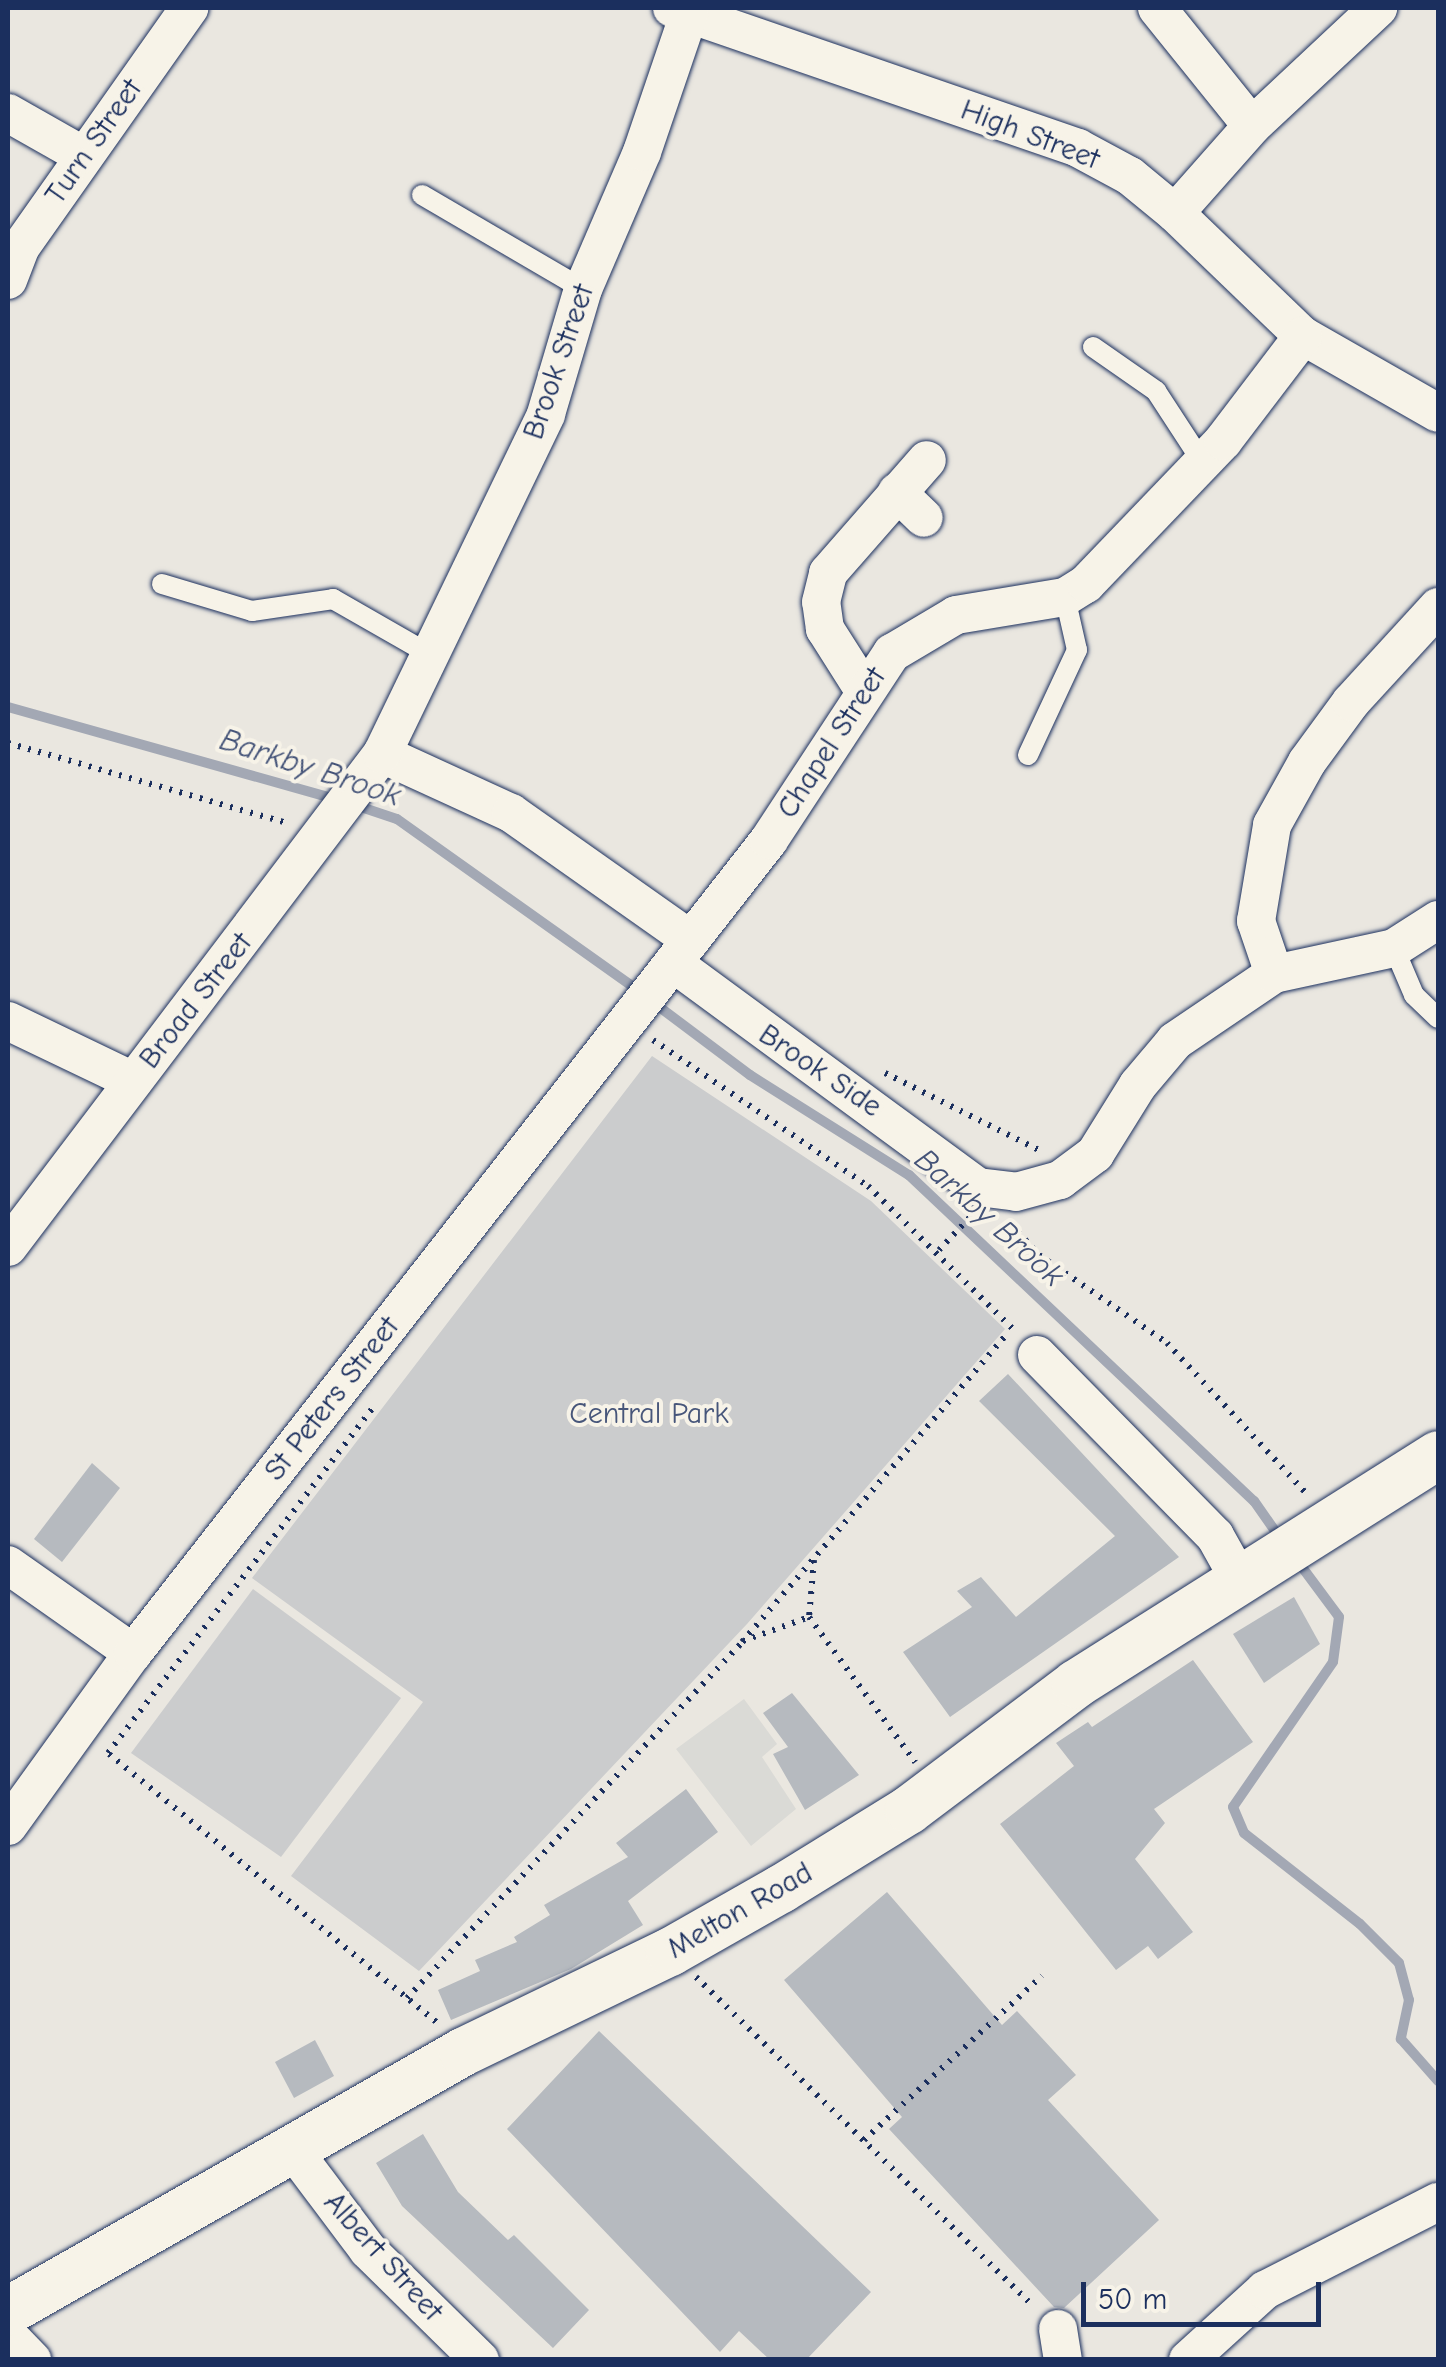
<!DOCTYPE html>
<html>
<head>
<meta charset="utf-8">
<style>
  body { margin:0 }
  #map { position:relative; width:1446px; height:2367px; overflow:hidden; background:#eae7e0; font-family:"Comic Neue",sans-serif }
  div>[style] { position:absolute }
  .built>* { inset:0; background:#dadad6 }
  .green>* { inset:0; background:#cbcccd }
  .stream>* { height:10px; margin:-5px; padding:0 5px; transform-origin:5px; border-radius:5px; background:#a3a8b4 }
  .building>* { inset:0; background:#b6babf }
  .path>* { height:6px; margin-top:-3px; transform-origin:0; background:repeating-linear-gradient(90deg,#1b2f5e 0 2.5px,transparent 0 10.5px) }
  .roads { filter:drop-shadow(0 0 2px #1b2f5e) drop-shadow(0 0 2px #1b2f5e) }
  .service>* { height:20px; margin:-10px; padding:0 10px; transform-origin:10px; border-radius:10px; background:#f7f3e8 }
  .minor>* { height:38px; margin:-19px; padding:0 19px; transform-origin:19px; border-radius:19px; background:#f7f3e8 }
  .tertiary>* { height:48px; margin:-24px; padding:0 24px; transform-origin:24px; border-radius:24px; background:#f7f3e8 }
  span { translate:-50% -50%; white-space:nowrap; text-align:center; line-height:1.15; -webkit-text-stroke:8px #f7f3e8; paint-order:stroke }
  .street-label { font-size:30px; color:#1b2f5e }
  .park-label { font-size:30px; color:#47567a }
  .water-label { font-size:32px; color:#445378; font-style:italic }
  .frame { position:absolute; inset:0; border:10px solid #1b2f5e; pointer-events:none }
  .scale { position:absolute; left:1081px; top:2282px; width:240px; height:45px; box-sizing:border-box; border:5px solid #1b2f5e; border-top:0; padding-left:12px; font-size:30px; line-height:35px; white-space:nowrap; color:#1b2f5e; -webkit-text-stroke:8px #f7f3e8; paint-order:stroke }
</style>
</head>
<body>
<div id="map">
  <div class="built">
    <i style="clip-path:polygon(744px 1699px,777px 1744px,762px 1757px,796px 1809px,751px 1846px,676px 1749px)"></i>
  </div>
  <div class="green">
    <i style="clip-path:polygon(652px 1056px,871px 1201px,1005px 1329px,747px 1624px,419px 1971px,291px 1876px,423px 1702px,252px 1578px)"></i>
    <i style="clip-path:polygon(253px 1589px,401px 1698px,281px 1857px,131px 1753px)"></i>
  </div>
  <div class="stream">
    <i style="left:8px;top:707px;width:344px;rotate:15.7deg"></i>
    <i style="left:355px;top:805px;width:44px;rotate:18.4deg"></i>
    <i style="left:397px;top:819px;width:298px;rotate:35.4deg"></i>
    <i style="left:654px;top:1003px;width:120px;rotate:36.9deg"></i>
    <i style="left:750px;top:1075px;width:188px;rotate:32.2deg"></i>
    <i style="left:909px;top:1175px;width:475px;rotate:43.4deg"></i>
    <i style="left:1254px;top:1501px;width:45px;rotate:54.9deg"></i>
    <i style="left:1296px;top:1559px;width:72px;rotate:53.4deg"></i>
    <i style="left:1339px;top:1617px;width:45px;rotate:97.6deg"></i>
    <i style="left:1333px;top:1662px;width:176px;rotate:124.6deg"></i>
    <i style="left:1233px;top:1807px;width:28px;rotate:67deg"></i>
    <i style="left:1244px;top:1833px;width:147px;rotate:38.1deg"></i>
    <i style="left:1360px;top:1924px;width:55px;rotate:45deg"></i>
    <i style="left:1399px;top:1963px;width:38px;rotate:75deg"></i>
    <i style="left:1409px;top:2000px;width:40px;rotate:102deg"></i>
    <i style="left:1401px;top:2039px;width:56px;rotate:48.6deg"></i>
  </div>
  <div class="building">
    <i style="clip-path:polygon(1008px 1374px,1179px 1557px,950px 1717px,903px 1652px,972px 1607px,957px 1591px,981px 1577px,1016px 1617px,1115px 1536px,979px 1401px)"></i>
    <i style="clip-path:polygon(92px 1463px,120px 1488px,62px 1562px,34px 1539px)"></i>
    <i style="clip-path:polygon(1294px 1597px,1320px 1644px,1264px 1683px,1233px 1634px)"></i>
    <i style="clip-path:polygon(1193px 1660px,1253px 1742px,1154px 1809px,1165px 1823px,1135px 1859px,1193px 1932px,1158px 1959px,1148px 1946px,1116px 1970px,1000px 1824px,1074px 1766px,1056px 1743px,1088px 1722px,1092px 1727px)"></i>
    <i style="clip-path:polygon(792px 1693px,859px 1775px,805px 1810px,773px 1754px,788px 1747px,763px 1713px)"></i>
    <i style="clip-path:polygon(686px 1789px,718px 1832px,628px 1901px,643px 1925px,571px 1969px,451px 2020px,438px 1990px,480px 1971px,475px 1960px,517px 1942px,514px 1937px,550px 1915px,544px 1905px,628px 1857px,616px 1843px)"></i>
    <i style="clip-path:polygon(887px 1892px,1002px 2025px,1017px 2011px,1076px 2075px,1048px 2100px,1159px 2220px,1064px 2308px,1054px 2307px,889px 2129px,902px 2117px,784px 1980px)"></i>
    <i style="clip-path:polygon(599px 2031px,871px 2292px,806px 2360px,770px 2360px,739px 2331px,720px 2352px,507px 2129px)"></i>
    <i style="clip-path:polygon(315px 2040px,334px 2076px,294px 2098px,275px 2062px)"></i>
    <i style="clip-path:polygon(423px 2134px,458px 2192px,508px 2240px,514px 2235px,589px 2310px,553px 2348px,402px 2206px,376px 2163px)"></i>
  </div>
  <div class="path">
    <i style="left:8px;top:743px;width:290px;rotate:16deg"></i>
    <i style="left:653px;top:1040px;width:260px;rotate:34.2deg"></i>
    <i style="left:868px;top:1186px;width:208px;rotate:44.6deg"></i>
    <i style="left:885px;top:1073px;width:172px;rotate:26.6deg"></i>
    <i style="left:1011px;top:1224px;width:42px;rotate:47.9deg"></i>
    <i style="left:1039px;top:1255px;width:155px;rotate:34.5deg"></i>
    <i style="left:1167px;top:1343px;width:206px;rotate:47.2deg"></i>
    <i style="left:939px;top:1250px;width:45px;rotate:-46.8deg"></i>
    <i style="left:814px;top:1560px;width:57px;rotate:95deg"></i>
    <i style="left:809px;top:1617px;width:180px;rotate:53.8deg"></i>
    <i style="left:743px;top:1641px;width:70px;rotate:-20deg"></i>
    <i style="left:108px;top:1753px;width:434px;rotate:-52.5deg"></i>
    <i style="left:109px;top:1754px;width:426px;rotate:39.3deg"></i>
    <i style="left:696px;top:1977px;width:472px;rotate:44.3deg"></i>
    <i style="left:407px;top:1998px;width:489px;rotate:-46.7deg"></i>
    <i style="left:742px;top:1642px;width:408px;rotate:-49.3deg"></i>
    <i style="left:864px;top:2140px;width:242px;rotate:-42.7deg"></i>
  </div>
  <div class="roads">
    <div class="service">
      <i style="left:422px;top:195px;width:186px;rotate:30.3deg"></i>
      <i style="left:1093px;top:347px;width:77px;rotate:34.9deg"></i>
      <i style="left:1156px;top:391px;width:86px;rotate:56.9deg"></i>
      <i style="left:162px;top:584px;width:94px;rotate:16.7deg"></i>
      <i style="left:252px;top:611px;width:82px;rotate:-8.4deg"></i>
      <i style="left:333px;top:599px;width:111px;rotate:29.8deg"></i>
      <i style="left:1028px;top:755px;width:116px;rotate:-65deg"></i>
      <i style="left:1077px;top:650px;width:54px;rotate:-102.8deg"></i>
      <i style="left:1394px;top:948px;width:51px;rotate:66.9deg"></i>
      <i style="left:1414px;top:995px;width:33px;rotate:44deg"></i>
    </div>
    <div class="minor">
      <i style="left:672px;top:8px;width:429px;rotate:19deg"></i>
      <i style="left:1078px;top:148px;width:59px;rotate:28.3deg"></i>
      <i style="left:1130px;top:176px;width:58px;rotate:39.4deg"></i>
      <i style="left:1175px;top:213px;width:178px;rotate:43.9deg"></i>
      <i style="left:1303px;top:336px;width:155px;rotate:29.7deg"></i>
      <i style="left:1157px;top:8px;width:151px;rotate:51.2deg"></i>
      <i style="left:8px;top:113px;width:87px;rotate:29.5deg"></i>
      <i style="left:1175px;top:213px;width:116px;rotate:-48.5deg"></i>
      <i style="left:1252px;top:126px;width:173px;rotate:-43.1deg"></i>
      <i style="left:8px;top:280px;width:34px;rotate:-69deg"></i>
      <i style="left:20px;top:248px;width:294px;rotate:-54.8deg"></i>
      <i style="left:897px;top:492px;width:37px;rotate:44deg"></i>
      <i style="left:865px;top:692px;width:75px;rotate:-122.4deg"></i>
      <i style="left:825px;top:629px;width:27px;rotate:-98deg"></i>
      <i style="left:821px;top:602px;width:30px;rotate:-76deg"></i>
      <i style="left:828px;top:573px;width:150px;rotate:-48.8deg"></i>
      <i style="left:382px;top:754px;width:142px;rotate:24.6deg"></i>
      <i style="left:511px;top:813px;width:220px;rotate:35.2deg"></i>
      <i style="left:673px;top:963px;width:378px;rotate:36.3deg"></i>
      <i style="left:978px;top:1187px;width:38px;rotate:7deg"></i>
      <i style="left:1016px;top:1192px;width:46px;rotate:-15.3deg"></i>
      <i style="left:1060px;top:1180px;width:44px;rotate:-36.6deg"></i>
      <i style="left:1095px;top:1154px;width:81px;rotate:-58.1deg"></i>
      <i style="left:1138px;top:1085px;width:57px;rotate:-49.9deg"></i>
      <i style="left:1175px;top:1041px;width:120px;rotate:-34.1deg"></i>
      <i style="left:1274px;top:974px;width:56px;rotate:-108.8deg"></i>
      <i style="left:1256px;top:921px;width:97px;rotate:-80.5deg"></i>
      <i style="left:1272px;top:825px;width:72px;rotate:-60.9deg"></i>
      <i style="left:1307px;top:762px;width:74px;rotate:-53.7deg"></i>
      <i style="left:1351px;top:702px;width:129px;rotate:-47.5deg"></i>
      <i style="left:1274px;top:974px;width:123px;rotate:-12.2deg"></i>
      <i style="left:1394px;top:948px;width:52px;rotate:-32.5deg"></i>
      <i style="left:8px;top:1021px;width:139px;rotate:25.6deg"></i>
      <i style="left:8px;top:1247px;width:619px;rotate:-52.82deg"></i>
      <i style="left:382px;top:754px;width:377px;rotate:-64.2deg"></i>
      <i style="left:546px;top:414px;width:130px;rotate:-73.5deg"></i>
      <i style="left:583px;top:289px;width:149px;rotate:-66.7deg"></i>
      <i style="left:642px;top:152px;width:146px;rotate:-71.2deg"></i>
      <i style="left:1037px;top:1355px;width:254px;rotate:45.5deg"></i>
      <i style="left:1215px;top:1536px;width:49px;rotate:60.8deg"></i>
      <i style="left:8px;top:1565px;width:153px;rotate:35.1deg"></i>
      <i style="left:8px;top:1826px;width:213px;rotate:-54.2deg"></i>
      <i style="left:133px;top:1653px;width:1032px;rotate:-51.96deg"></i>
      <i style="left:769px;top:840px;width:224px;rotate:-56.7deg"></i>
      <i style="left:892px;top:653px;width:74px;rotate:-30.7deg"></i>
      <i style="left:956px;top:615px;width:110px;rotate:-9.4deg"></i>
      <i style="left:1065px;top:597px;width:25px;rotate:-32deg"></i>
      <i style="left:1086px;top:584px;width:198px;rotate:-46.2deg"></i>
      <i style="left:1223px;top:441px;width:132px;rotate:-52.7deg"></i>
      <i style="left:293px;top:2150px;width:125px;rotate:53.1deg"></i>
      <i style="left:368px;top:2250px;width:157px;rotate:44.5deg"></i>
      <i style="left:1058px;top:2329px;width:31px;rotate:81deg"></i>
      <i style="left:8px;top:2335px;width:35px;rotate:46deg"></i>
      <i style="left:1188px;top:2360px;width:104px;rotate:-42.3deg"></i>
      <i style="left:1265px;top:2290px;width:194px;rotate:-27deg"></i>
    </div>
    <div class="tertiary">
      <i style="left:8px;top:2311px;width:524px;rotate:-29.65deg"></i>
      <i style="left:463px;top:2052px;width:230px;rotate:-25.8deg"></i>
      <i style="left:670px;top:1952px;width:128px;rotate:-29.6deg"></i>
      <i style="left:781px;top:1889px;width:150px;rotate:-31.7deg"></i>
      <i style="left:909px;top:1810px;width:209px;rotate:-37deg"></i>
      <i style="left:1076px;top:1684px;width:428px;rotate:-32.3deg"></i>
    </div>
  </div>
  <div class="street-label">
    <span style="left:1030px;top:135px;rotate:21deg">High Street</span>
    <span style="left:94px;top:142px;rotate:-55deg">Turn Street</span>
    <span style="left:559px;top:362px;rotate:-71deg">Brook Street</span>
    <span style="left:832px;top:743px;rotate:-57deg">Chapel Street</span>
    <span style="left:196px;top:1001px;rotate:-52deg">Broad Street</span>
    <span style="left:820px;top:1071px;rotate:34deg">Brook Side</span>
    <span style="left:332px;top:1399px;rotate:-52deg">St Peters Street</span>
    <span style="left:740px;top:1911px;rotate:-30deg">Melton Road</span>
    <span style="left:383px;top:2257px;rotate:48deg">Albert Street</span>
  </div>
  <div class="park-label">
    <span style="left:649px;top:1414px">Central Park</span>
  </div>
  <div class="water-label">
    <span style="left:310px;top:768px;rotate:18deg">Barkby Brook</span>
    <span style="left:989px;top:1218px;rotate:42deg">Barkby Brook</span>
  </div>
  <div class="frame"></div>
  <div class="scale">50 m</div>
</div>
</body>
</html>
